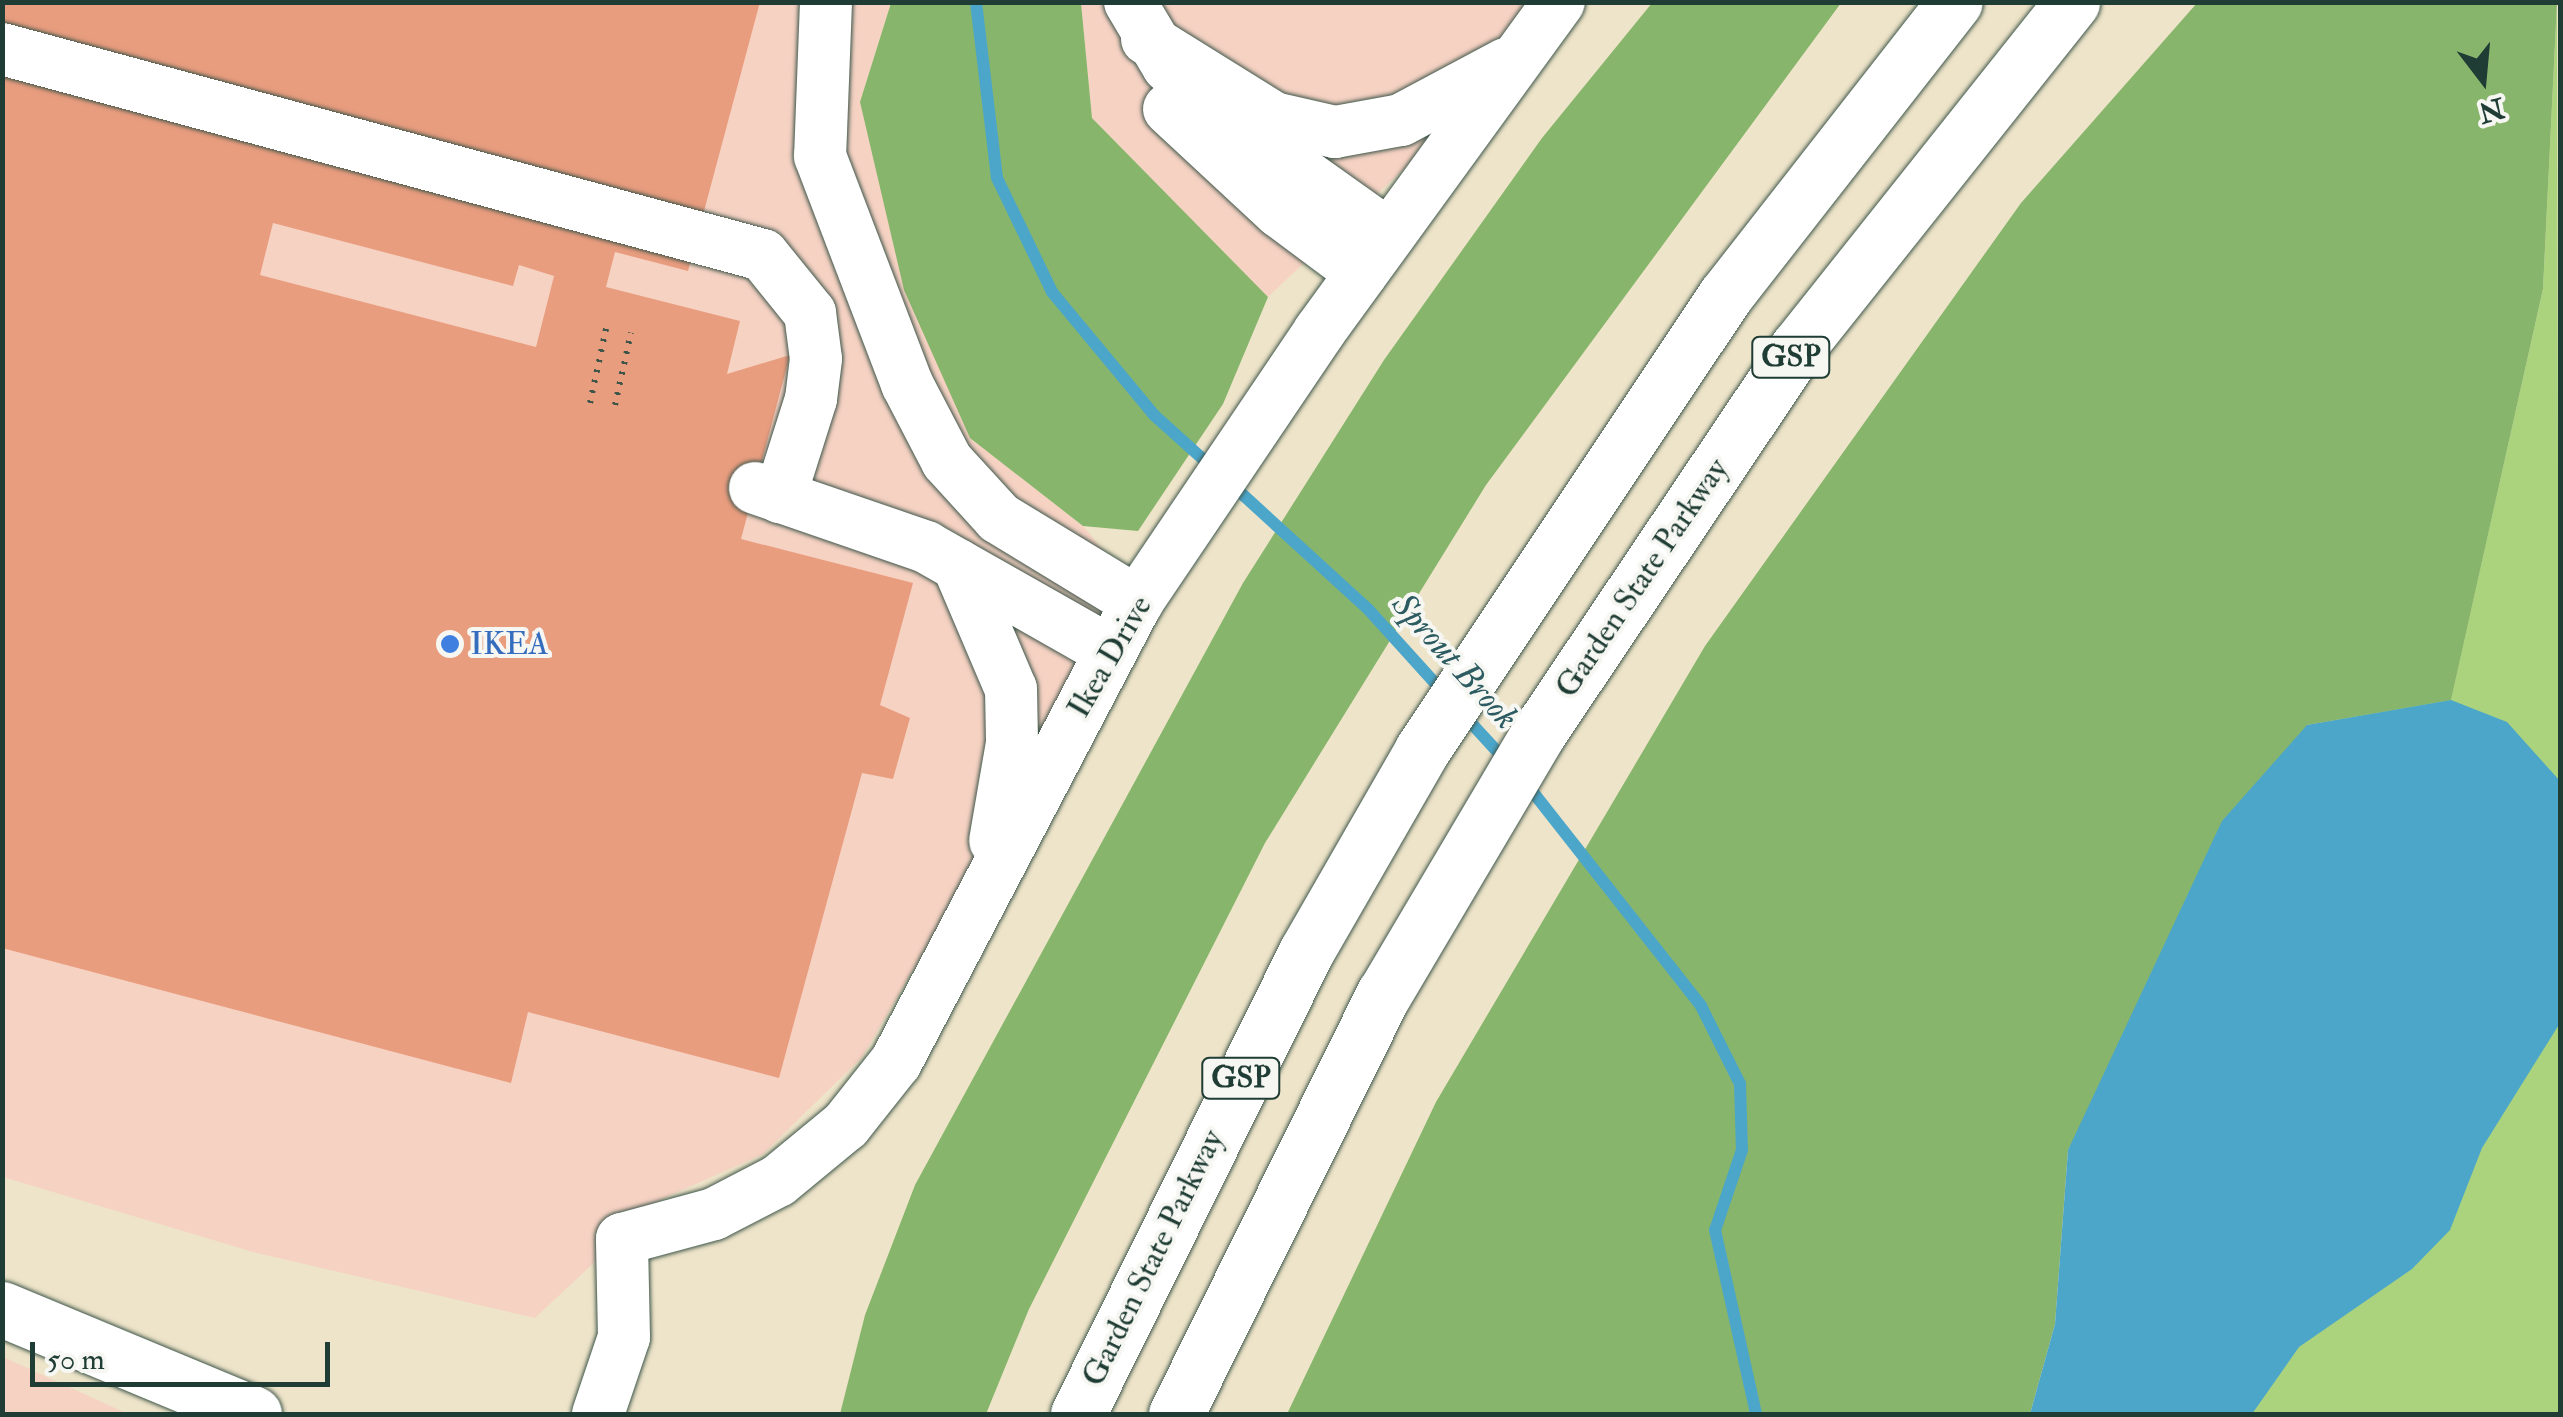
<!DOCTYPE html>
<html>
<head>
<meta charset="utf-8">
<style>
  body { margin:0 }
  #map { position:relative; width:2563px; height:1417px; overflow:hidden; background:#eee4c9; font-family:"IM FELL Double Pica",serif }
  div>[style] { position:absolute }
  .built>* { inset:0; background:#f6d2c3 }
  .green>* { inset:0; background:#abd37d }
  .forest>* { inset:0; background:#88b56c }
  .water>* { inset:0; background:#4ca6ca }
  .stream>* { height:12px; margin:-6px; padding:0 6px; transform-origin:6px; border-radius:6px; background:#4ca6ca }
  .building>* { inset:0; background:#e99d7f }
  .path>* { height:6px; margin-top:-3px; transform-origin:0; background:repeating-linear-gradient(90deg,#3e564a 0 2.5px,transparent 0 10.5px) }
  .roads { filter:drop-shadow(0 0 2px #3e564a) drop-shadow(0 0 2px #3e564a) }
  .minor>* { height:52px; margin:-26px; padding:0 26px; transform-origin:26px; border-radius:26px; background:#fff }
  .highway>* { height:55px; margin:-27.5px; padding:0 27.5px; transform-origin:27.5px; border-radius:27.5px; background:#fff }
  .dots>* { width:28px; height:28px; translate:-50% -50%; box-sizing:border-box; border:5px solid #f6f6f2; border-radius:50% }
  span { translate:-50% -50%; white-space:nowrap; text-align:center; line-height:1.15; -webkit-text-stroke:8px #f6f6f2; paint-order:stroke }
  .shield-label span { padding:2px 8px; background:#f6f6f2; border:2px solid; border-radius:8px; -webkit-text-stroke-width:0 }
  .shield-label { font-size:30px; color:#1f3d34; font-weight:700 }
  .street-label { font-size:32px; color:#1f3d34 }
  .shop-label { font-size:32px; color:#366cbe }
  .left { translate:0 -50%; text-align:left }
  .water-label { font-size:35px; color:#2c5c61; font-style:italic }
  .frame { position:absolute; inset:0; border:5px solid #1f3d34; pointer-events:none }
  .north { position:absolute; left:2433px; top:30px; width:100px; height:100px; -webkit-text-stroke:8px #f6f6f2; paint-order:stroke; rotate:164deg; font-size:28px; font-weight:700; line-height:40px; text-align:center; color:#1f3d34 }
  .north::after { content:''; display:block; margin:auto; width:35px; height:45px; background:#1f3d34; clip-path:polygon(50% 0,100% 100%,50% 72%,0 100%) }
  .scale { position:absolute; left:30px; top:1342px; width:300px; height:45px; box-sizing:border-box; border:5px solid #1f3d34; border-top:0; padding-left:12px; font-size:30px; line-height:35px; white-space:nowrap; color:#1f3d34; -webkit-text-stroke:8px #f6f6f2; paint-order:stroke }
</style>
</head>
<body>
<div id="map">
  <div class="built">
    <i style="clip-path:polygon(2px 3px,891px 3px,860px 102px,970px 438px,1083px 526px,1129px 581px,1014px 798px,862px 1057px,763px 1154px,662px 1199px,535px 1318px,253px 1252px,3px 1177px)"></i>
    <i style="clip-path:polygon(1081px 3px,1545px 3px,1465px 111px,1268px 297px,1092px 118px)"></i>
    <i style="clip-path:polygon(3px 1357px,128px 1414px,3px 1414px)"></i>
  </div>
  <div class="green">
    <i style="clip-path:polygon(2557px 3px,2560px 1414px,2030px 1414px,2307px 725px,2451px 699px,2543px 289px)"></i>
  </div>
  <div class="forest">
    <i style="clip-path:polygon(891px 3px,1081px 3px,1092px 118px,1268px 297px,1223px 404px,1138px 531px,1083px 526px,970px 438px,904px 290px,860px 102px)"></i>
    <i style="clip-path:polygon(1652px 3px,1841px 3px,1486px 485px,1265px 843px,1029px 1309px,986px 1414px,840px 1414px,865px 1315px,915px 1185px,1243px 583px,1384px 360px,1542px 138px)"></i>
    <i style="clip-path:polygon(2197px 3px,2557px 3px,2543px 289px,2451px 700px,2307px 725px,2068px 1150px,2055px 1324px,2030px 1414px,1287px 1414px,1436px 1102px,1705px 646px,2021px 203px)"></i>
  </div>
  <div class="water">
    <i style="clip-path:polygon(2451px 700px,2507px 722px,2560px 781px,2560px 1023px,2482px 1148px,2450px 1230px,2412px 1269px,2299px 1347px,2252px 1414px,2030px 1414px,2055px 1324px,2068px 1150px,2222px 821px,2307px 725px)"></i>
  </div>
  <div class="stream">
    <i style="left:976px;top:2px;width:177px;rotate:83.2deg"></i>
    <i style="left:997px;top:178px;width:127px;rotate:64.2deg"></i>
    <i style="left:1052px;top:292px;width:160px;rotate:50.3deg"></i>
    <i style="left:1154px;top:415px;width:82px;rotate:42deg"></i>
    <i style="left:1230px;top:483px;width:187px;rotate:42.4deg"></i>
    <i style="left:1368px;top:609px;width:113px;rotate:47.9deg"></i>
    <i style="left:1461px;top:712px;width:65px;rotate:47.5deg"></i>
    <i style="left:1525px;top:782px;width:285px;rotate:51.8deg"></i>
    <i style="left:1701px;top:1006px;width:87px;rotate:63.4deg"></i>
    <i style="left:1740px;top:1084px;width:66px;rotate:88.3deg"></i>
    <i style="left:1742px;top:1150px;width:84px;rotate:108.6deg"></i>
    <i style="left:1715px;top:1230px;width:189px;rotate:77.4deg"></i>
  </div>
  <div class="building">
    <i style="clip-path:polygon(evenodd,2px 2px,760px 2px,688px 271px,615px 252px,606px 287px,740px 321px,727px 374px,790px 355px,741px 539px,913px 583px,880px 705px,910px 718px,893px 779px,862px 773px,779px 1078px,528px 1012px,511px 1083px,2px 948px,2px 2px,273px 223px,513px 286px,519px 265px,554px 276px,536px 347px,260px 275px,273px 223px)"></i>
  </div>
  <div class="path">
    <i style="left:590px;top:403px;width:76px;rotate:-77.8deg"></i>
    <i style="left:615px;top:405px;width:74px;rotate:-77.5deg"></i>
  </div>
  <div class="roads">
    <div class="minor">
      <i style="left:826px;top:2px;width:154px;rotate:92.2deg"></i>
      <i style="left:820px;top:156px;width:244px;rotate:69.1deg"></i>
      <i style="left:907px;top:384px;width:87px;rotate:62.5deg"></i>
      <i style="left:947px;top:461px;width:77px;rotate:47.6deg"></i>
      <i style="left:999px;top:518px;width:162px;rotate:31.3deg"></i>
      <i style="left:1130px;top:2px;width:74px;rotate:59.3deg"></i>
      <i style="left:1168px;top:66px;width:89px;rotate:41.8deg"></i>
      <i style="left:1234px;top:125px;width:190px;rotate:35.4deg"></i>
      <i style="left:1147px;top:39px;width:150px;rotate:31.9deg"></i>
      <i style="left:1274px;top:118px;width:63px;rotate:12.9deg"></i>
      <i style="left:1335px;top:132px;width:67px;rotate:-10.3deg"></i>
      <i style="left:1401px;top:120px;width:119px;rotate:-28.1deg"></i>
      <i style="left:2px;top:49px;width:788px;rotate:15.15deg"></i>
      <i style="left:763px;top:255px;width:75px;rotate:51deg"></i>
      <i style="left:810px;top:313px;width:46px;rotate:82.6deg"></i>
      <i style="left:816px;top:359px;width:40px;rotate:97.1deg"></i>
      <i style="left:811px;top:399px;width:103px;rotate:107.6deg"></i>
      <i style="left:1169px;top:109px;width:151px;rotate:42.9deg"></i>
      <i style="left:1280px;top:212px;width:102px;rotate:36.6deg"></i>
      <i style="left:755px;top:488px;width:181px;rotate:19deg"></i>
      <i style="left:926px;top:547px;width:210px;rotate:29.6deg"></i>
      <i style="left:958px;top:565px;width:135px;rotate:66.9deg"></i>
      <i style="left:1011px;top:689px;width:54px;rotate:88.9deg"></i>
      <i style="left:1012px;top:743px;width:99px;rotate:99.8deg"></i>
      <i style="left:598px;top:1414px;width:81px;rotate:-71.3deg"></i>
      <i style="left:624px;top:1337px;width:98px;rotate:-91.2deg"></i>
      <i style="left:622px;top:1239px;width:95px;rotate:-15.2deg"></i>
      <i style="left:714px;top:1214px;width:72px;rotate:-27.3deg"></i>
      <i style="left:778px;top:1181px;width:88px;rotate:-39.5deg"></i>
      <i style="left:846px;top:1125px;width:80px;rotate:-51.6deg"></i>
      <i style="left:896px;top:1062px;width:519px;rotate:-62.35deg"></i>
      <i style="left:1137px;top:602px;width:326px;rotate:-56deg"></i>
      <i style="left:1319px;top:332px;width:408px;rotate:-54deg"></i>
    </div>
    <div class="highway">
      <i style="left:2px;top:1309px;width:273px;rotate:22.6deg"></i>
      <i style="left:1078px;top:1414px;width:515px;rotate:-63.73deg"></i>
      <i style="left:1306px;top:952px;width:233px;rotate:-60.1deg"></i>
      <i style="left:1422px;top:750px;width:546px;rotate:-56.28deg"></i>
      <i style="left:1725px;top:296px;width:373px;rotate:-52deg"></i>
      <i style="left:1176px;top:1414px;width:469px;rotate:-63.7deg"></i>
      <i style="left:1384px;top:994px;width:304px;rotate:-59.4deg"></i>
      <i style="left:1539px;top:732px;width:463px;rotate:-56.1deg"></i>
      <i style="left:1797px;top:348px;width:442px;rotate:-51.5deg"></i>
    </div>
  </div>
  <div class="dots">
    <i style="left:450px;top:644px;background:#3f7fe0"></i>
  </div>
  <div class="shield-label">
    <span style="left:1791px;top:357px">GSP</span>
    <span style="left:1241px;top:1078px">GSP</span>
  </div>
  <div class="street-label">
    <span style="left:1642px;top:578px;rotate:-56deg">Garden State Parkway</span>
    <span style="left:1110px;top:657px;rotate:-60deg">Ikea Drive</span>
    <span style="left:1153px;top:1258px;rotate:-64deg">Garden State Parkway</span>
  </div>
  <div class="shop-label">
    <span class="left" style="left:470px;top:644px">IKEA</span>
  </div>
  <div class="water-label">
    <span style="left:1455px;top:661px;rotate:48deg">Sprout Brook</span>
  </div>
  <div class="frame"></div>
  <div class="north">N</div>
  <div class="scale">50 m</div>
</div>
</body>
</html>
